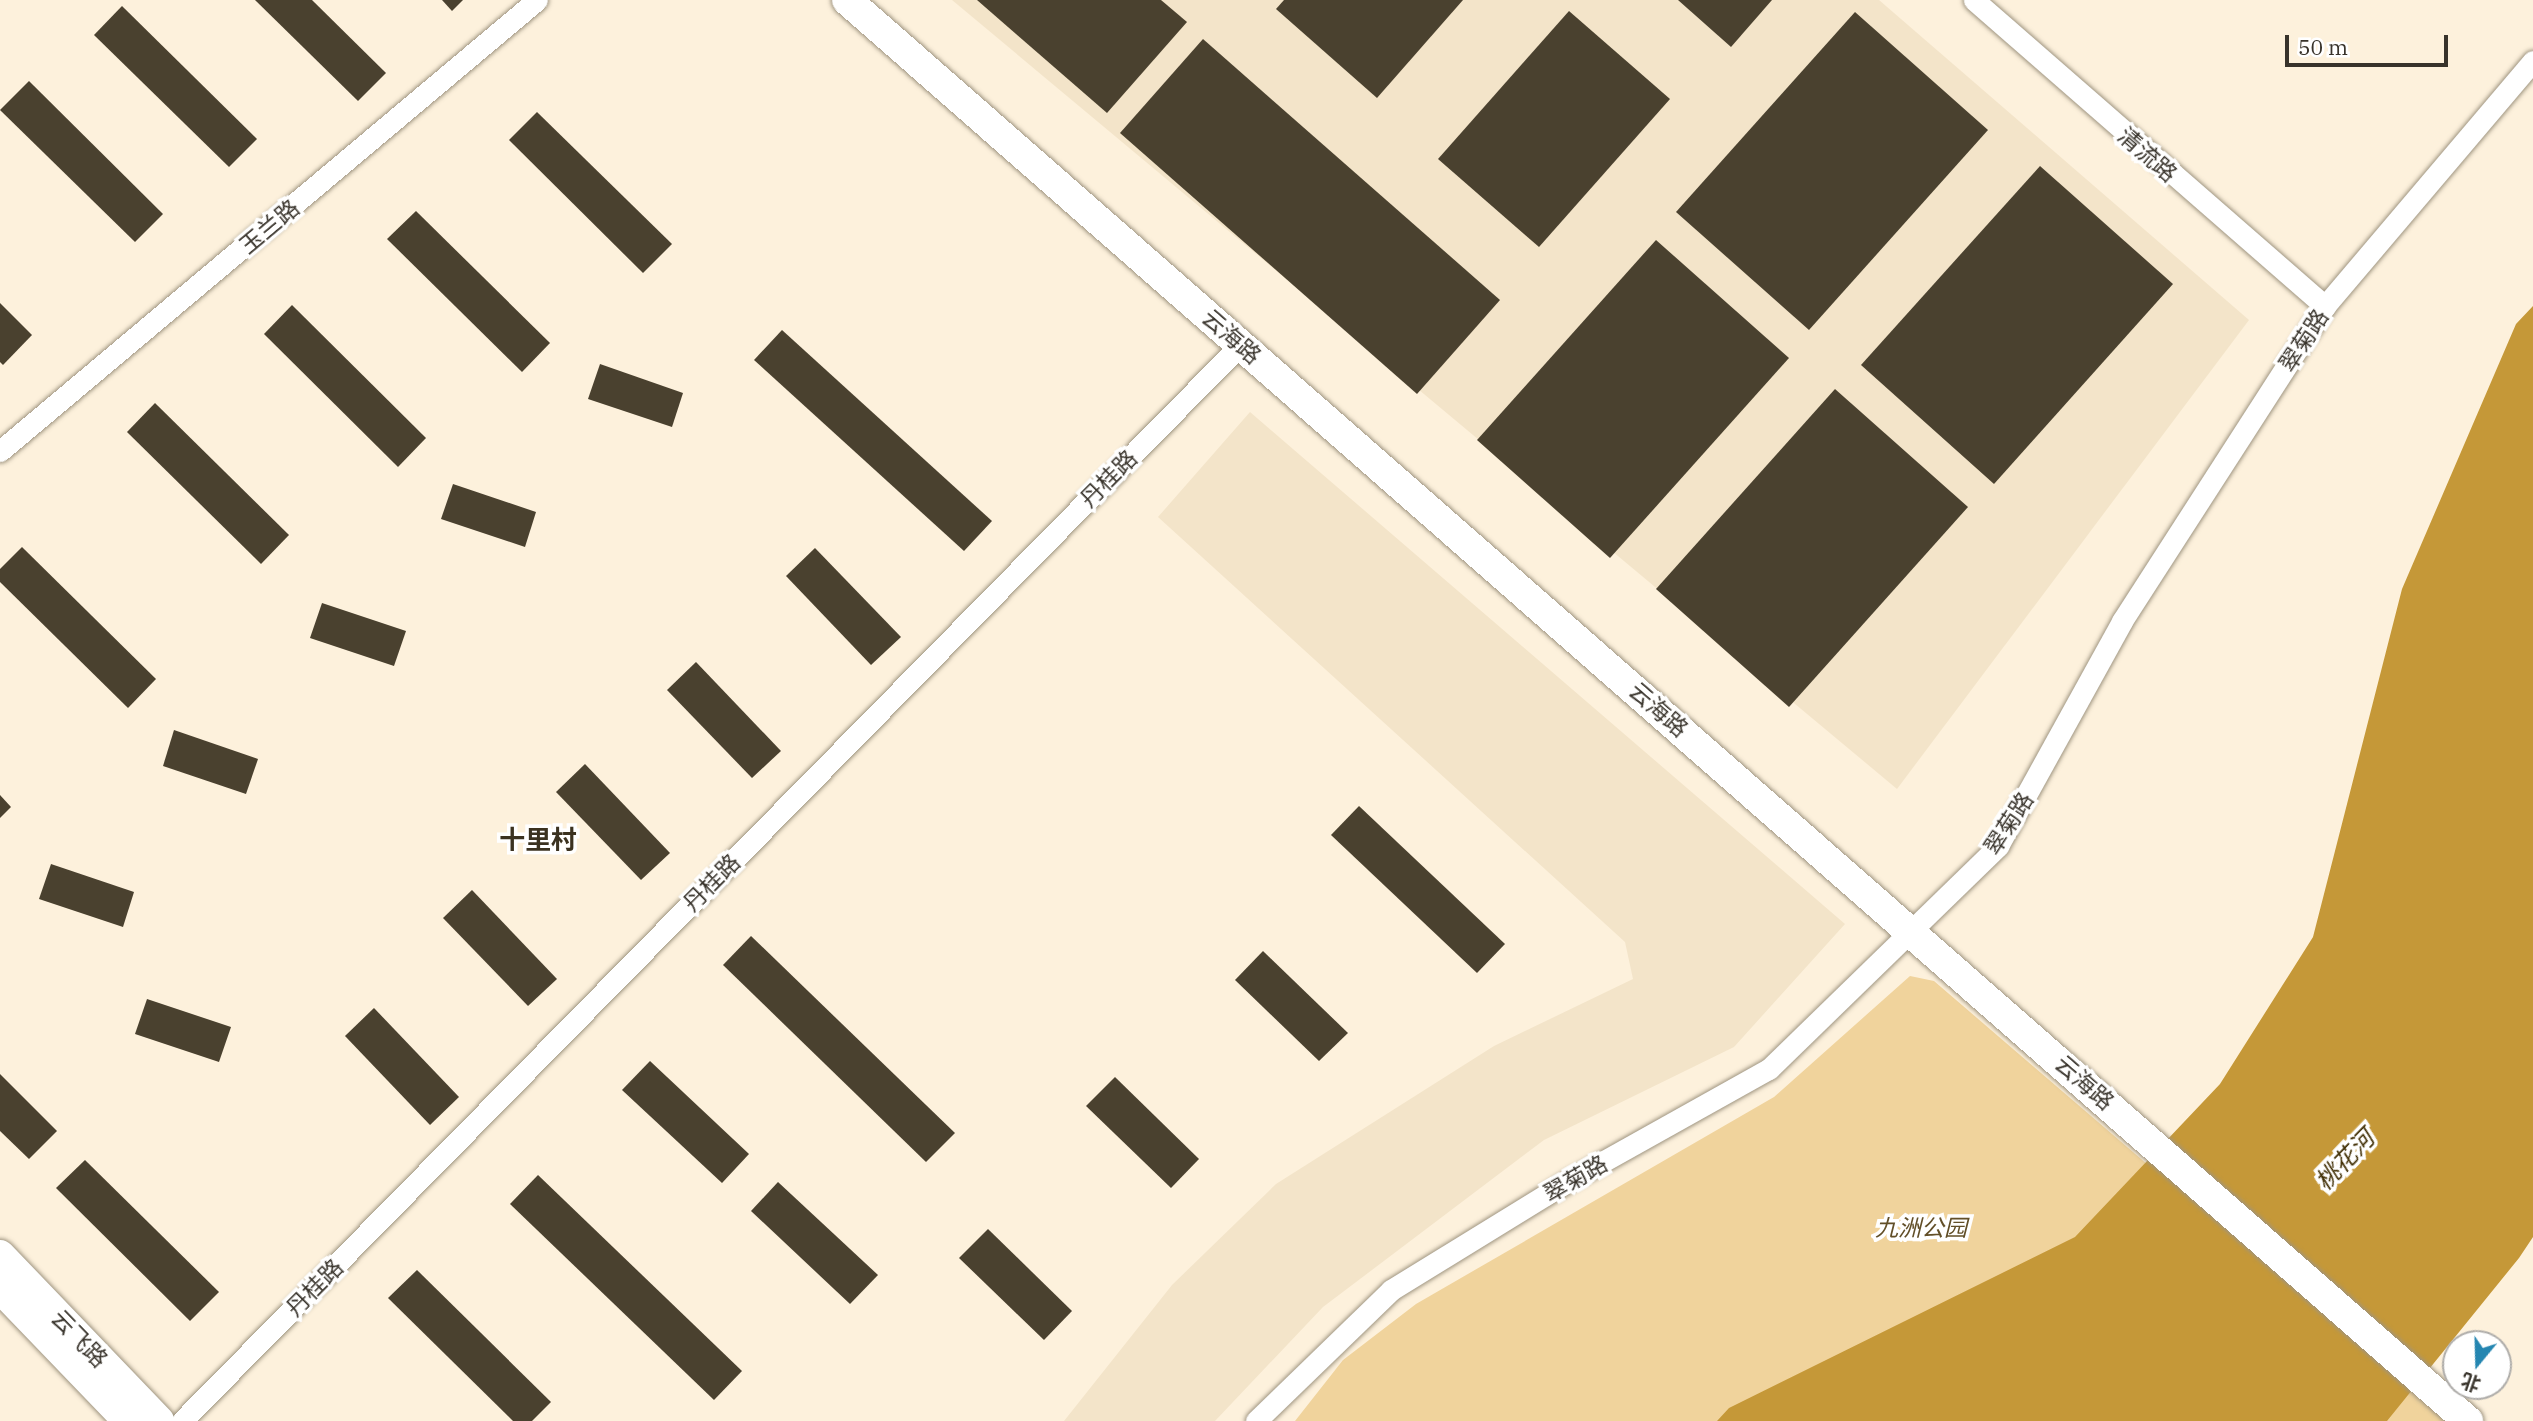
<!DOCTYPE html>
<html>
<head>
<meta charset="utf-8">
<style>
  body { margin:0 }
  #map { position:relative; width:2533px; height:1421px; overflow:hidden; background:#fdf1dc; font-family:"IBM Plex Serif","Noto Sans SC",serif }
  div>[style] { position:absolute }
  .built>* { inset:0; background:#f3e4c9 }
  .green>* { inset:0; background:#f0d39c }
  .water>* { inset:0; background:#c59838 }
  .building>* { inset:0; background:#4a412f }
  .roads { filter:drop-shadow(0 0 2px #9f9581) drop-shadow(0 0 2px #9f9581) }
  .street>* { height:21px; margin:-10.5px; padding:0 10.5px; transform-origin:10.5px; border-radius:10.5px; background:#fff }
  .secondary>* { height:30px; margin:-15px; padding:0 15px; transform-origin:15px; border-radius:15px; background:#fff }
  span { translate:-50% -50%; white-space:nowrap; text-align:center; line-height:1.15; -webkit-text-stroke:7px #fff; paint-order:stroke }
  .street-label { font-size:23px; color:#38332b }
  .park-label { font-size:23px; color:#624f28; font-style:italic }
  .water-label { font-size:24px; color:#423006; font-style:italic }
  .quarter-label { font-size:26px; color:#3b3220; font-weight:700 }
  .north { position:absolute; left:2442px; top:1330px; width:70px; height:70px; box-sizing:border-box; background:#fff; border:2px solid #afadaa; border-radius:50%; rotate:199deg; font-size:19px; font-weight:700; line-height:28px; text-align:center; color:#38332b }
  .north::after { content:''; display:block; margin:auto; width:24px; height:32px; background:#2586b1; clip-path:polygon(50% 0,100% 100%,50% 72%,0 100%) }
  .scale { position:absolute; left:2285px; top:35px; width:163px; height:32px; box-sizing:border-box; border:4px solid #38332b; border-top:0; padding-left:9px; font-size:21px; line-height:24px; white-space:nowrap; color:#38332b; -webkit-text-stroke:5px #fff; paint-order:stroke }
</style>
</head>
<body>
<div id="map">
  <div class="built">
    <i style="clip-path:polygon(952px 0,1879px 0,2249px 320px,1897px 789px)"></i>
    <i style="clip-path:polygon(1250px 412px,1845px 924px,1734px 1047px,1544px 1140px,1323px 1307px,1215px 1421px,1064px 1421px,1172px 1285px,1276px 1184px,1494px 1046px,1633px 979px,1625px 942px,1158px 517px)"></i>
  </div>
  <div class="green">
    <i style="clip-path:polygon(1910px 976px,1934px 981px,2446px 1421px,1295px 1421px,1343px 1360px,1416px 1304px,1774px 1097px)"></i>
  </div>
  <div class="water">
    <i style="clip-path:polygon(2533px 306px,2533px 1237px,2519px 1258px,2387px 1421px,1717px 1421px,1729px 1408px,2075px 1237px,2220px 1084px,2313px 937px,2402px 589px,2516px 324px)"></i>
  </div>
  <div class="building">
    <i style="clip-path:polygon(255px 0,312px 0,386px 73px,358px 101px)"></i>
    <i style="clip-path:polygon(442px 0,463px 0,452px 11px)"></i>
    <i style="clip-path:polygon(977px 0,1161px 0,1187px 22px,1107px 113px)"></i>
    <i style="clip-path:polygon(1284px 0,1463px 0,1377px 98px,1276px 9px)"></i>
    <i style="clip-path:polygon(1678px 0,1772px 0,1731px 47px)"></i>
    <i style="clip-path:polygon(122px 6px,257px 139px,229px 167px,94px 35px)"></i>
    <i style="clip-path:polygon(1569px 11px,1670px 99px,1539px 247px,1438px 159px)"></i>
    <i style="clip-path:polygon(1855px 12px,1988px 130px,1809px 330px,1676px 212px)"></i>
    <i style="clip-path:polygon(1203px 39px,1500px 300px,1417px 394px,1120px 133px)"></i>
    <i style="clip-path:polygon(29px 81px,163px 214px,135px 242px,0 110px)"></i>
    <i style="clip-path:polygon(537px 112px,672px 244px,643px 273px,509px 140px)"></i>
    <i style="clip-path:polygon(2040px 166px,2173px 284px,1994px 484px,1861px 365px)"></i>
    <i style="clip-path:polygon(416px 211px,550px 343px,522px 372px,387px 239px)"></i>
    <i style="clip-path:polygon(1656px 240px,1789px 358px,1610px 558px,1477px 440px)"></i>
    <i style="clip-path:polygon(0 303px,32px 335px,3px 365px,0 362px)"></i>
    <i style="clip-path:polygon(292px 305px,426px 438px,398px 467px,264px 334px)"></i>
    <i style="clip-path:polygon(782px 330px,992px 521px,964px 551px,754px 360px)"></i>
    <i style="clip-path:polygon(600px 364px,683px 393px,672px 427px,588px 399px)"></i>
    <i style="clip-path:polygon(1835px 389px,1968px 507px,1789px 707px,1656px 589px)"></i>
    <i style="clip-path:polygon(155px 403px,289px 535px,261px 564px,127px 432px)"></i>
    <i style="clip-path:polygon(453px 484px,536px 512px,525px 547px,441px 519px)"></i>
    <i style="clip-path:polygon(22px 547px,156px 679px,128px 708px,0 582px,0 569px)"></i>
    <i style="clip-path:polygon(815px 548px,901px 637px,871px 665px,786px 576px)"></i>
    <i style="clip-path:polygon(322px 603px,406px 631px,394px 666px,310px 638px)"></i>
    <i style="clip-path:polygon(696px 662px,781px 751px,752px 778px,667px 690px)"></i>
    <i style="clip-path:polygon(174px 730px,258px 759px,246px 794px,163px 766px)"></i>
    <i style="clip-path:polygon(585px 764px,670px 853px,641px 880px,556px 792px)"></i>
    <i style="clip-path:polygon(0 795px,11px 807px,0 818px)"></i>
    <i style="clip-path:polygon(1359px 806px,1505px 944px,1477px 973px,1331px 835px)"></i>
    <i style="clip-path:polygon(51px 864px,134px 892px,123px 927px,39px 899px)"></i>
    <i style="clip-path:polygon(472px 890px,557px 979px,528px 1006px,443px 918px)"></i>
    <i style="clip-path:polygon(751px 936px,955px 1133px,926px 1162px,723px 965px)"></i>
    <i style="clip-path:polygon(1263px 951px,1348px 1033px,1319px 1061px,1235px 980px)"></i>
    <i style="clip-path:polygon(147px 999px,231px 1027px,219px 1062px,135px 1034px)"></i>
    <i style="clip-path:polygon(374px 1008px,459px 1097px,430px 1125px,345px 1036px)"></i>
    <i style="clip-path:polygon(650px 1061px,749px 1154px,722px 1183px,622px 1090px)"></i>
    <i style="clip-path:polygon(0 1074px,57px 1131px,29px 1159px,0 1131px)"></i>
    <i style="clip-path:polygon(1115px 1077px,1199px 1159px,1171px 1188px,1086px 1106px)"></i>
    <i style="clip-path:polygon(85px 1160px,219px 1292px,190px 1321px,56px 1188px)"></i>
    <i style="clip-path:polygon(538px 1175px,742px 1371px,714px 1400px,510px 1204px)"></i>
    <i style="clip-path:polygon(778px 1182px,878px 1275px,850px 1304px,751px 1211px)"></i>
    <i style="clip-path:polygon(988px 1229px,1072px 1311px,1044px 1340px,959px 1258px)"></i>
    <i style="clip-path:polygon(417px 1270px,551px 1402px,532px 1421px,513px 1421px,388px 1298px)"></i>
  </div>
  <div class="roads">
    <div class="street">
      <i style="left:1974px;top:0;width:466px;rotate:41.1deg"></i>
      <i style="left:0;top:451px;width:701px;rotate:-40.03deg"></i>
      <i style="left:182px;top:1421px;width:1510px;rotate:-45.48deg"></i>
      <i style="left:1256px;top:1421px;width:188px;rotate:-44.1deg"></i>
      <i style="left:1391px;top:1290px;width:210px;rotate:-31.6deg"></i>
      <i style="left:1570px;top:1180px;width:228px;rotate:-29.2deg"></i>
      <i style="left:1769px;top:1069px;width:320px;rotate:-44.2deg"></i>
      <i style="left:1998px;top:846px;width:257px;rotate:-61.1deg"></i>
      <i style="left:2122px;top:621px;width:375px;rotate:-57.2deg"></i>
      <i style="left:2325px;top:306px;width:321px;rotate:-49.7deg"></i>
    </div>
    <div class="secondary">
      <i style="left:847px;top:0;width:2156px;rotate:41.24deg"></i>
      <i style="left:0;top:1255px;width:230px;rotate:46.2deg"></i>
      <i style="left:0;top:1288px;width:185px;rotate:46.1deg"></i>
    </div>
  </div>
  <div class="street-label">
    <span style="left:2148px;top:154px;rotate:41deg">清流路</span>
    <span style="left:269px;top:226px;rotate:-40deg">玉兰路</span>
    <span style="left:1232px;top:336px;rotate:41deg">云海路</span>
    <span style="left:2303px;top:340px;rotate:-57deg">翠菊路</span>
    <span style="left:1108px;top:478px;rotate:-45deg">丹桂路</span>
    <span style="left:1659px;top:709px;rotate:41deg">云海路</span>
    <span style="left:2008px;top:823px;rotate:-57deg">翠菊路</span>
    <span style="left:711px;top:882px;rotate:-45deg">丹桂路</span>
    <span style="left:2085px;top:1082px;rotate:41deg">云海路</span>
    <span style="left:1575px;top:1178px;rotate:-30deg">翠菊路</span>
    <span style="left:314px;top:1287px;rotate:-45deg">丹桂路</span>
    <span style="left:80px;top:1338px;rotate:46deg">云飞路</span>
  </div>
  <div class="park-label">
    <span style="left:1921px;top:1227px">九洲公园</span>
  </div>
  <div class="water-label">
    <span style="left:2345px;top:1160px;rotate:-46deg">桃花河</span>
  </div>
  <div class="quarter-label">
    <span style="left:538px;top:840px">十里村</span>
  </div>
  <div class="north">北</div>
  <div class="scale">50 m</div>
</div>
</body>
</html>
